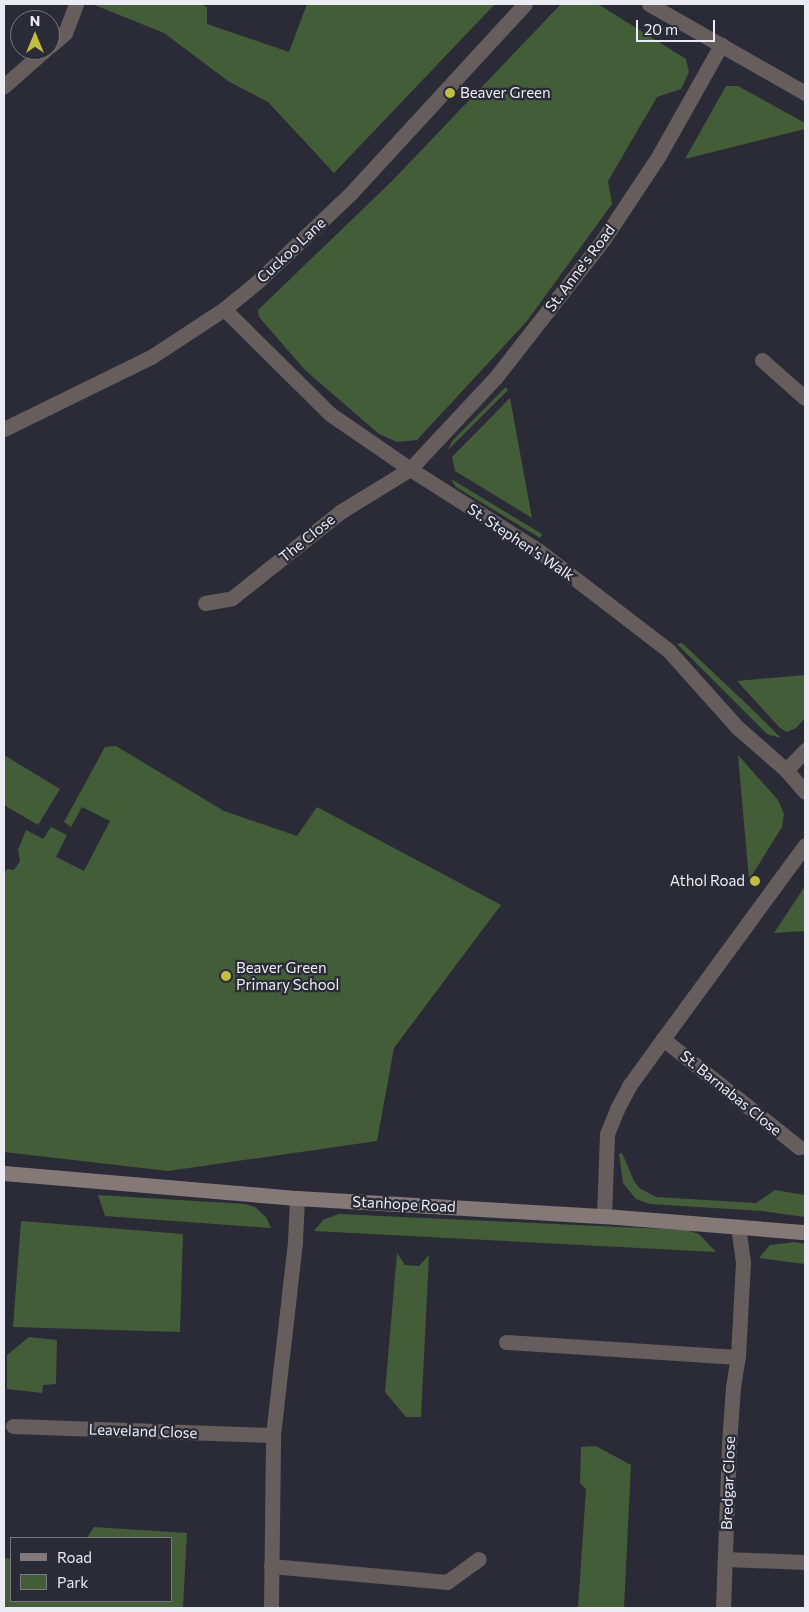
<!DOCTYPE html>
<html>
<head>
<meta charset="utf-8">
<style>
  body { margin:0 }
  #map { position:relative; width:809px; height:1612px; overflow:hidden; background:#2b2b37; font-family:Commissioner,sans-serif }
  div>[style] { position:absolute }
  .green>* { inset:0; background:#425d37 }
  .street>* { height:15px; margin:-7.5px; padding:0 7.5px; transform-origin:7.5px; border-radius:7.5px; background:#655e5d }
  .secondary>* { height:15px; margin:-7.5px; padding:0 7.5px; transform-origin:7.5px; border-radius:7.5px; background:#857977 }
  .dots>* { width:14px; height:14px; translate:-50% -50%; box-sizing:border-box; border:2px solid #2b2b37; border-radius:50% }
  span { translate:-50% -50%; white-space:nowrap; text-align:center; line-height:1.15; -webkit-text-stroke:4.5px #2b2b37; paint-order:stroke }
  .poi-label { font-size:15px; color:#ebebf3 }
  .left { translate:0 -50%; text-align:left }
  .right { translate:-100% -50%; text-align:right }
  .street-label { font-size:15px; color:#ebebf3 }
  .frame { position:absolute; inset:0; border:5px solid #ebebf3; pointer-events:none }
  .legend { position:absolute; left:10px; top:1537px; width:162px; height:65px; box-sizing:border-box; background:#2b2b37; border:1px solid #787882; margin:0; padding:6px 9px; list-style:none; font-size:15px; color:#ebebf3 }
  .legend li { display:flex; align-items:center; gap:10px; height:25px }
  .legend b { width:25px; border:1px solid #787882 }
  .north { position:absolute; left:10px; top:10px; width:50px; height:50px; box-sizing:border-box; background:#2b2b37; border:1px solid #787882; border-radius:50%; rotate:0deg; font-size:14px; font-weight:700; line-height:20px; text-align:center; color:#ebebf3 }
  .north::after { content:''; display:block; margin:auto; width:18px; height:22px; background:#c1bd40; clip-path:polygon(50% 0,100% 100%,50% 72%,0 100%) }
  .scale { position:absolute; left:636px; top:20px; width:79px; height:22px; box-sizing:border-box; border:2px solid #ebebf3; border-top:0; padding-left:6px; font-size:15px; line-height:18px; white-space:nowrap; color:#ebebf3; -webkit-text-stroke:4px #2b2b37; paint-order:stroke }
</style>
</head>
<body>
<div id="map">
  <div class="green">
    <i style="clip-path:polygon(92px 4px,201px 4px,207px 7px,207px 24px,289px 52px,307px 4px,495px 4px,334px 173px,268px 102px,228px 81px,164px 33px)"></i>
    <i style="clip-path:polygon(561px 4px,598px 4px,686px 59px,689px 72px,681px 89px,657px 97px,608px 181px,612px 204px,527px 321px,417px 440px,397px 442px,379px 434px,305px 370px,259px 317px,258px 310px,391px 182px)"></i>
    <i style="clip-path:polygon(726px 86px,738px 86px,805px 123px,805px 129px,685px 159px)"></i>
    <i style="clip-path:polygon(506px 387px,508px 390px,448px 450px,452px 441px)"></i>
    <i style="clip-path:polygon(510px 398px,532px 518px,455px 471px,452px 457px)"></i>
    <i style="clip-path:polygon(451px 479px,542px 534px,540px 538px,456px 487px)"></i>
    <i style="clip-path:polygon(682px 643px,754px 711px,781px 738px,767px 734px,677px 644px)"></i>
    <i style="clip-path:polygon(805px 675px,805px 718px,796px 728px,787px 732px,780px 728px,737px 681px)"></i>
    <i style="clip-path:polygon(116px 746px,224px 811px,297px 836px,317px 807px,501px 905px,394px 1048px,377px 1141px,168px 1171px,4px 1152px,4px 876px,6px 869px,14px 870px,20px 861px,18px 850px,26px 830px,43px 839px,51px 827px,67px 835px,56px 857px,84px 871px,110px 821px,82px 807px,71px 827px,64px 822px,105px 747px)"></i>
    <i style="clip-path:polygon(4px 755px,60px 789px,38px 825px,4px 805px)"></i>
    <i style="clip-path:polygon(738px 755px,778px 800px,784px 814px,782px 827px,749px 880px)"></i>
    <i style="clip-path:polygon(805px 886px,805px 931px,774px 933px)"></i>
    <i style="clip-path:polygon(622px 1153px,634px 1181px,639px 1188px,656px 1197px,756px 1203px,775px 1190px,805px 1195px,805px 1217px,762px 1211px,650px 1204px,636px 1199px,623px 1183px,619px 1154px)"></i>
    <i style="clip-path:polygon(98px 1195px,245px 1204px,255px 1207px,266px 1217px,271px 1228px,105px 1216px)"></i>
    <i style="clip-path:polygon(339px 1214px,686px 1230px,699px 1234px,716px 1252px,314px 1231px,323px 1220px)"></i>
    <i style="clip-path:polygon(21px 1221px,183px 1234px,180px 1332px,13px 1327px)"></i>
    <i style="clip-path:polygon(795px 1242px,805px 1244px,805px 1264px,759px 1258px,770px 1245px)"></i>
    <i style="clip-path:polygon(397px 1253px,405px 1265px,419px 1266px,429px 1255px,421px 1417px,406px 1417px,385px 1392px)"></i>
    <i style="clip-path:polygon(29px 1337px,57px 1340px,56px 1384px,43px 1385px,42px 1393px,7px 1389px,7px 1355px)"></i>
    <i style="clip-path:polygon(596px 1446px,631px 1465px,624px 1608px,578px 1608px,586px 1489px,580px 1483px,581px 1447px)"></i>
    <i style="clip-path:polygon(94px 1527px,187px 1533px,183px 1608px,4px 1608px,4px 1558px,11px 1559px,11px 1601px,171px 1601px,171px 1538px,87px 1538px)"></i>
  </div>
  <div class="street">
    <i style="left:649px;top:4px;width:180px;rotate:29.7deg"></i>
    <i style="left:50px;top:46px;width:20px;rotate:-41deg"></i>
    <i style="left:65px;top:33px;width:31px;rotate:-69deg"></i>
    <i style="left:4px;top:86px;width:55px;rotate:-41.3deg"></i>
    <i style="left:224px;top:309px;width:149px;rotate:44.7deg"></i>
    <i style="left:330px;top:414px;width:97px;rotate:34.5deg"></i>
    <i style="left:410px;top:469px;width:153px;rotate:32.4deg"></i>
    <i style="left:539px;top:551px;width:163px;rotate:37.5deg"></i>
    <i style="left:668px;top:650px;width:105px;rotate:48.1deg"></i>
    <i style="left:738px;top:728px;width:64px;rotate:41.2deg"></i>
    <i style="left:786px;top:770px;width:29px;rotate:49deg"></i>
    <i style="left:762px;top:360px;width:57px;rotate:41.5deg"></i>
    <i style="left:4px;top:429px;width:164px;rotate:-26.1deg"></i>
    <i style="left:151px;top:357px;width:87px;rotate:-33.3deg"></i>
    <i style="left:224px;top:309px;width:43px;rotate:-39.3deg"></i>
    <i style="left:257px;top:282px;width:129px;rotate:-43.4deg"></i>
    <i style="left:351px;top:193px;width:257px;rotate:-47.4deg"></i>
    <i style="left:205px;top:603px;width:27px;rotate:-10deg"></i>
    <i style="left:232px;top:598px;width:138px;rotate:-38.5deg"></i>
    <i style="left:340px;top:512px;width:82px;rotate:-31.6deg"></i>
    <i style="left:410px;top:469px;width:126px;rotate:-46.9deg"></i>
    <i style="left:496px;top:377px;width:174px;rotate:-52deg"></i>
    <i style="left:603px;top:240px;width:100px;rotate:-56.5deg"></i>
    <i style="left:658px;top:157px;width:129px;rotate:-60.6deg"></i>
    <i style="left:786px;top:770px;width:28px;rotate:-46deg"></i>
    <i style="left:663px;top:1039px;width:174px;rotate:38.5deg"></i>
    <i style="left:604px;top:1216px;width:82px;rotate:-87.9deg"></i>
    <i style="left:607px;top:1134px;width:27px;rotate:-68deg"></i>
    <i style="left:617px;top:1109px;width:26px;rotate:-62deg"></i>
    <i style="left:629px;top:1086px;width:58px;rotate:-54.1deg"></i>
    <i style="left:663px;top:1039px;width:240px;rotate:-53.8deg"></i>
    <i style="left:506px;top:1342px;width:232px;rotate:3.7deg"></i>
    <i style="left:13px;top:1426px;width:260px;rotate:2deg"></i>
    <i style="left:726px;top:1559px;width:79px;rotate:2.2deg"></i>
    <i style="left:271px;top:1566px;width:177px;rotate:5.2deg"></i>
    <i style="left:447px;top:1582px;width:39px;rotate:-36deg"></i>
    <i style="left:271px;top:1608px;width:173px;rotate:-89.3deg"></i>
    <i style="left:273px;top:1435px;width:195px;rotate:-83.5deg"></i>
    <i style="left:295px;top:1241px;width:43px;rotate:-87.3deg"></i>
    <i style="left:723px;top:1608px;width:164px;rotate:-87.9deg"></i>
    <i style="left:729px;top:1444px;width:57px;rotate:-86deg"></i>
    <i style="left:733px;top:1387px;width:30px;rotate:-81deg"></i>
    <i style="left:738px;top:1357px;width:95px;rotate:-87deg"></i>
    <i style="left:743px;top:1262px;width:35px;rotate:-98deg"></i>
  </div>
  <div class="secondary">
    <i style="left:4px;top:1173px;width:294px;rotate:4.9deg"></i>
    <i style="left:297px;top:1198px;width:308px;rotate:3.4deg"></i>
    <i style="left:604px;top:1216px;width:202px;rotate:4.6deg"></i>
  </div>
  <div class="dots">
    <i style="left:450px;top:93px;background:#c1bd40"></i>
    <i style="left:755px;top:881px;background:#c1bd40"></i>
    <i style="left:226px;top:976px;background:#c1bd40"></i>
  </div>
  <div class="poi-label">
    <span class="left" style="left:460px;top:93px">Beaver Green</span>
    <span class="right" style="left:745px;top:881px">Athol Road</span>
    <span class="left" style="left:236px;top:976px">Beaver Green<br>Primary School</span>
  </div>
  <div class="street-label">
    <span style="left:291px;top:250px;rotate:-43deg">Cuckoo Lane</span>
    <span style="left:580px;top:268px;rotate:-53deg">St. Anne's Road</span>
    <span style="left:307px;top:538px;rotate:-39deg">The Close</span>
    <span style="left:521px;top:542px;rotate:34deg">St. Stephen's Walk</span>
    <span style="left:731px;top:1093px;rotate:39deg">St. Barnabas Close</span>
    <span style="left:404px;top:1204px;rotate:3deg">Stanhope Road</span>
    <span style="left:143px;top:1431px;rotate:2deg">Leaveland Close</span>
    <span style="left:728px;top:1483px;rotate:-88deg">Bredgar Close</span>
  </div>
  <div class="frame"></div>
  <ul class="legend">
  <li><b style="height:6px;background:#857977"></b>Road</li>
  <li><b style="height:14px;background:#425d37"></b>Park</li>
  </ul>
  <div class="north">N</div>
  <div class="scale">20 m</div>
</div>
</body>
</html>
